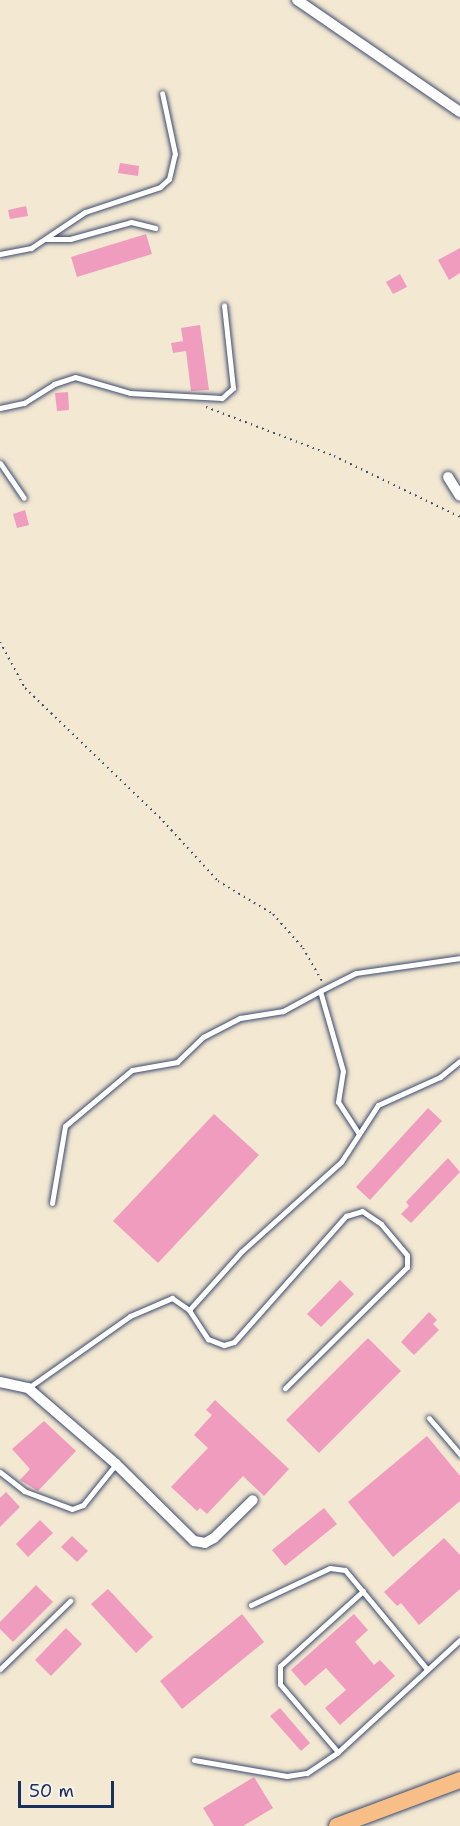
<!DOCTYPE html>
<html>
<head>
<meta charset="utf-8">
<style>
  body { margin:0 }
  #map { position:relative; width:460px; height:1826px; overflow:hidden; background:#f3e8d2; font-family:"Shantell Sans",sans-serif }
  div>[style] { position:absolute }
  .building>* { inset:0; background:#f09cbe }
  .path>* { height:2px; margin-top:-1px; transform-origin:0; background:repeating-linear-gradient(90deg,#3b4b6f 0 1.5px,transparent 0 6px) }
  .roads { filter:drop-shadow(0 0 2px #3b4b6f) drop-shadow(0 0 2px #3b4b6f) }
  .service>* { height:5px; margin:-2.5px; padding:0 2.5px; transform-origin:2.5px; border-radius:2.5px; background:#fff }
  .minor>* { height:10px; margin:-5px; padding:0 5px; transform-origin:5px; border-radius:5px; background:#fff }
  .primary>* { height:16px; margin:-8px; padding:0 8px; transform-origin:8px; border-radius:8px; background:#f7be88 }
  span { translate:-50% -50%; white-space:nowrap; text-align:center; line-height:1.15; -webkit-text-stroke:4.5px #f7f3e8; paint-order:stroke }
  .scale { position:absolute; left:18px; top:1781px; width:96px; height:27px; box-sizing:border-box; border:3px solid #1b2f5e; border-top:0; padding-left:8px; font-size:18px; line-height:21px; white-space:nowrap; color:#1b2f5e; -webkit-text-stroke:4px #f7f3e8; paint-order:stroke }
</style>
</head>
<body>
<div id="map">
  <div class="building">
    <i style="clip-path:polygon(120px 163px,139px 166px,138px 176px,118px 173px)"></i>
    <i style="clip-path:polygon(26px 206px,28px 216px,10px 219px,8px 210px)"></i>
    <i style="clip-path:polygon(146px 234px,152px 254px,77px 277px,71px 257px)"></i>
    <i style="clip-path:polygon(460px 248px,460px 273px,449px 280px,438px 260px)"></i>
    <i style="clip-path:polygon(400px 274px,407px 287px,393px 294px,386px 282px)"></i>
    <i style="clip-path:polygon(200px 325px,209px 390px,191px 391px,186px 351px,173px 353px,171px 343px,183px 341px,181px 328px)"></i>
    <i style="clip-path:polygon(68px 392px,69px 410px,57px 411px,55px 393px)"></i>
    <i style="clip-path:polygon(25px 510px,29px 525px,17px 528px,13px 514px)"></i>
    <i style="clip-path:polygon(428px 1108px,442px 1121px,370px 1200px,356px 1187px)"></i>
    <i style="clip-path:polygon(214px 1114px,259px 1155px,158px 1263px,113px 1221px)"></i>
    <i style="clip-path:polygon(448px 1158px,460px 1172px,411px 1223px,401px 1214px,409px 1206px,406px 1202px)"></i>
    <i style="clip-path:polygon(340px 1280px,354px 1294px,321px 1327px,307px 1314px)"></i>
    <i style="clip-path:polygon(429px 1312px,437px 1320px,433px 1324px,439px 1330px,414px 1355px,401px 1342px)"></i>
    <i style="clip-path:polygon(368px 1338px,401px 1371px,319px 1453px,286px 1420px)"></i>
    <i style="clip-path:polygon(215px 1400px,289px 1469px,264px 1496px,243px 1476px,207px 1514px,200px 1508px,197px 1511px,171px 1487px,208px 1448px,194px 1435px,212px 1415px,206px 1410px)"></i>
    <i style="clip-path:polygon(44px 1421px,76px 1451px,38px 1491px,20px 1480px,30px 1469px,12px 1449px)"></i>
    <i style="clip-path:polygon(427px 1436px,460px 1476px,460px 1501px,393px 1557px,348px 1502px)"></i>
    <i style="clip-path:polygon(6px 1492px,20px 1507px,0 1527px,0 1498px)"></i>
    <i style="clip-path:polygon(324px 1508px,337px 1524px,285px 1566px,272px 1550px)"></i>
    <i style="clip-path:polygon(40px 1520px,53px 1533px,28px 1557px,16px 1544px)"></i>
    <i style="clip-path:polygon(72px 1536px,88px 1551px,77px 1562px,61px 1547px)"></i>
    <i style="clip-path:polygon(444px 1538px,460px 1555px,460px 1589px,419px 1625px,401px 1603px,397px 1606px,384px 1592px)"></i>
    <i style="clip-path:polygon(36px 1585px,53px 1602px,13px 1642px,0 1629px,0 1622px)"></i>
    <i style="clip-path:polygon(108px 1589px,153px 1637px,136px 1653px,91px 1604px)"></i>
    <i style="clip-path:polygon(242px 1614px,264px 1642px,182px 1709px,160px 1681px)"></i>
    <i style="clip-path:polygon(354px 1614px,368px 1630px,355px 1642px,374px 1665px,380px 1660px,395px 1676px,340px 1725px,325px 1708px,346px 1690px,326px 1668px,305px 1686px,291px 1670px)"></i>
    <i style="clip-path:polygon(66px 1628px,82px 1644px,51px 1676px,35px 1660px)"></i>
    <i style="clip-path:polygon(280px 1708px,310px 1743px,301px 1751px,270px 1716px)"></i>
    <i style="clip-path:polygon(254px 1777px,273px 1808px,243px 1826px,214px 1826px,203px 1808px)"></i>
  </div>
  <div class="path">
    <i style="left:206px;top:407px;width:137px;rotate:20.9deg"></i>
    <i style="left:334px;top:456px;width:140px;rotate:25.8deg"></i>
    <i style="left:0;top:642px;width:52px;rotate:61.5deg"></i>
    <i style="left:25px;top:688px;width:192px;rotate:43.9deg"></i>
    <i style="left:163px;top:821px;width:81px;rotate:47.5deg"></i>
    <i style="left:218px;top:881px;width:64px;rotate:31deg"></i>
    <i style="left:273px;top:914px;width:45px;rotate:48.6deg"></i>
    <i style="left:303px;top:948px;width:38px;rotate:60deg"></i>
  </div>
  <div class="roads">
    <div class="service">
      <i style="left:46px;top:239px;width:24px"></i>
      <i style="left:70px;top:239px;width:63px;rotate:-15.6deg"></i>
      <i style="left:131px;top:222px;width:25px;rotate:14deg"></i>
      <i style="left:0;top:254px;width:32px;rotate:-11deg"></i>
      <i style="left:31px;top:248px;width:65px;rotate:-33.7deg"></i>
      <i style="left:85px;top:212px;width:79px;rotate:-18.4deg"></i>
      <i style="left:160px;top:187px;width:12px;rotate:-42deg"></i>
      <i style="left:169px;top:179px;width:26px;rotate:-77deg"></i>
      <i style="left:175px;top:154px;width:62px;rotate:-102deg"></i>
      <i style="left:0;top:408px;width:25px;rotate:-12deg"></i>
      <i style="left:24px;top:403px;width:36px;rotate:-32deg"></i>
      <i style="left:54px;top:384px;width:22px;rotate:-18deg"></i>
      <i style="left:75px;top:377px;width:57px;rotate:16.2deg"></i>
      <i style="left:130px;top:393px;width:92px;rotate:3.1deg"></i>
      <i style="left:222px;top:398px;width:15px;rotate:-42deg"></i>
      <i style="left:233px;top:388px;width:83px;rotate:-96.2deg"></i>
      <i style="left:0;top:463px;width:42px;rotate:55.6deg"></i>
      <i style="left:359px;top:1134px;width:38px;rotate:-123deg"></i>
      <i style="left:338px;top:1102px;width:31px;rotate:-81deg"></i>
      <i style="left:343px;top:1071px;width:83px;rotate:-106deg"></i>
      <i style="left:320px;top:991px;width:40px;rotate:-26.6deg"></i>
      <i style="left:356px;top:973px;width:105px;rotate:-8.2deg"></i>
      <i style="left:52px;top:1203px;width:78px;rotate:-80.4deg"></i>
      <i style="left:65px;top:1126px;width:87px;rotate:-39.9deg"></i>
      <i style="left:132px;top:1070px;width:46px;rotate:-10.1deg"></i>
      <i style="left:177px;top:1062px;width:36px;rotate:-44deg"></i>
      <i style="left:203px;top:1037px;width:42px;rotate:-27.2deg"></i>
      <i style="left:240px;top:1018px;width:44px;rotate:-9.2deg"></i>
      <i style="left:283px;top:1011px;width:42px;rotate:-28.4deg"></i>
      <i style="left:189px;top:1310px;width:78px;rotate:-48.1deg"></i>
      <i style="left:241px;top:1252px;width:135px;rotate:-42deg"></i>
      <i style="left:341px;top:1162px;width:68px;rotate:-57deg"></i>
      <i style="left:378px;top:1105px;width:68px;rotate:-24.3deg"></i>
      <i style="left:440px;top:1077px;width:26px;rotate:-39deg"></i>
      <i style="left:28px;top:1388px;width:125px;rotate:-35.2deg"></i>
      <i style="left:130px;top:1316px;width:46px;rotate:-23.2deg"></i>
      <i style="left:172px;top:1298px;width:21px;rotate:35deg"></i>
      <i style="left:189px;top:1310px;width:35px;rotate:57deg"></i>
      <i style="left:208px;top:1339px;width:17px;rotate:21deg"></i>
      <i style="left:224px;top:1345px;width:10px;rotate:-17deg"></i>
      <i style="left:234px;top:1342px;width:169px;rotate:-48.4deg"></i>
      <i style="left:346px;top:1216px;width:17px;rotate:-17deg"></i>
      <i style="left:362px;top:1211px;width:23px;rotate:34deg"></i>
      <i style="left:381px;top:1224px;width:40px;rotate:50deg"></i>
      <i style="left:407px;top:1255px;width:12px;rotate:90deg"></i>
      <i style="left:407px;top:1267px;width:172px;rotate:135.2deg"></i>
      <i style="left:429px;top:1418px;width:48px;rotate:49.3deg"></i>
      <i style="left:0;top:1472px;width:31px;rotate:38deg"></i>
      <i style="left:24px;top:1491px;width:51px;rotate:20.6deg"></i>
      <i style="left:72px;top:1509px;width:12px;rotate:-20deg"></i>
      <i style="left:83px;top:1505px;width:53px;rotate:-51.2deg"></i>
      <i style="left:251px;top:1605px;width:87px;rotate:-25.1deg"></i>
      <i style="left:330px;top:1568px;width:15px;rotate:8deg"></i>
      <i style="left:345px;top:1570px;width:129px;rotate:50.4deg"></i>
      <i style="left:0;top:1669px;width:98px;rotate:-44.2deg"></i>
      <i style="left:338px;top:1752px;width:89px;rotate:-130.5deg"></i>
      <i style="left:280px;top:1684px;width:18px;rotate:-90deg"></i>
      <i style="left:280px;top:1666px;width:112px;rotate:-42.1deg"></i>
      <i style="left:194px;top:1760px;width:94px;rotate:9.8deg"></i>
      <i style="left:287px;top:1776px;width:20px;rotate:-9deg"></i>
      <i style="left:307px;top:1773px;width:37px;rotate:-34deg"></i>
      <i style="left:338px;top:1752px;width:166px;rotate:-42.6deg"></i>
    </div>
    <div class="minor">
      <i style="left:297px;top:0;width:198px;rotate:34.5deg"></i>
      <i style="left:448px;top:477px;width:22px;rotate:58deg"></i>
      <i style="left:0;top:1382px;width:29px;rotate:12deg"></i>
      <i style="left:28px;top:1388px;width:116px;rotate:40.8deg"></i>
      <i style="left:116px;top:1464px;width:110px;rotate:44.6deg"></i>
      <i style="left:194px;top:1541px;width:11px;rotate:10deg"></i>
      <i style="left:205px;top:1543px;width:10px;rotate:-29deg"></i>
      <i style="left:214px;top:1538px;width:54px;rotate:-44.3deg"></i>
    </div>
    <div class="primary">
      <i style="left:337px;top:1826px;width:131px;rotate:-20.5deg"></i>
    </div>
  </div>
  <div class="scale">50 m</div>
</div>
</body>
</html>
